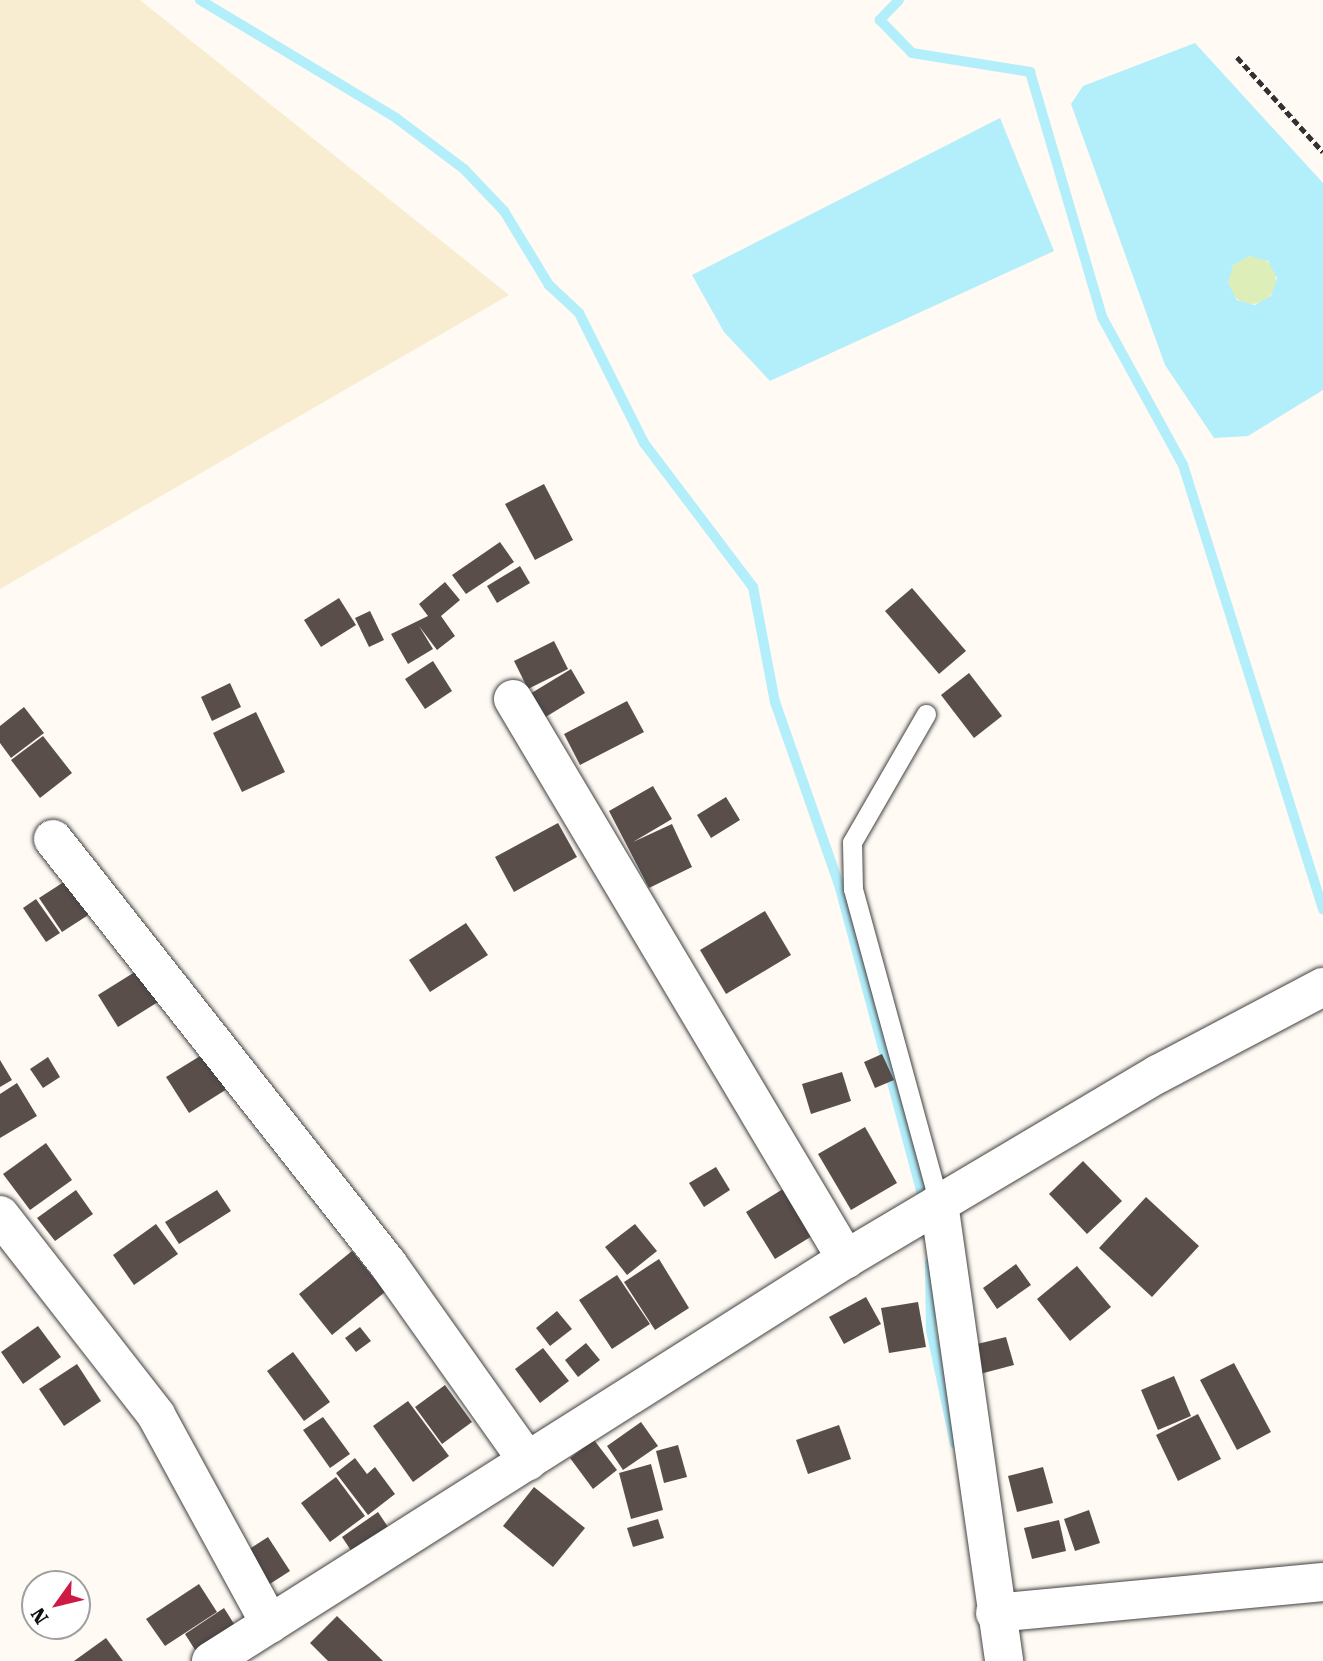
<!DOCTYPE html>
<html>
<head>
<meta charset="utf-8">
<style>
  body { margin:0 }
  #map { position:relative; width:1323px; height:1661px; overflow:hidden; background:#fffaf3; font-family:"Roboto Serif",serif }
  div>[style] { position:absolute }
  .farmland>* { inset:0; background:#f8edd0 }
  .green>* { inset:0; background:#deeeb8 }
  .round { border-radius:50% }
  .water>* { inset:0; background:#b3eefb }
  .stream>* { height:10px; margin:-5px; padding:0 5px; transform-origin:5px; border-radius:5px; background:#b3eefb }
  .building>* { inset:0; background:#5a4e4b }
  .path>* { height:4.5px; margin-top:-2.25px; transform-origin:0; background:repeating-linear-gradient(90deg,#323232 0 7px,transparent 0 10.5px) }
  .roads { filter:drop-shadow(0 0 2px #434343) drop-shadow(0 0 2px #434343) }
  .lane>* { height:19px; margin:-9.5px; padding:0 9.5px; transform-origin:9.5px; border-radius:9.5px; background:#fff }
  .street>* { height:38px; margin:-19px; padding:0 19px; transform-origin:19px; border-radius:19px; background:#fff }
  span { translate:-50% -50%; white-space:nowrap; text-align:center; line-height:1.15; -webkit-text-stroke:7px #fff; paint-order:stroke }
  .north { position:absolute; left:21px; top:1570px; width:70px; height:70px; box-sizing:border-box; background:#fff; border:2px solid #9f9f9f; border-radius:50%; rotate:236deg; font-size:19px; font-weight:700; line-height:28px; text-align:center; color:#101010 }
  .north::after { content:''; display:block; margin:auto; width:24px; height:32px; background:#cd1b45; clip-path:polygon(50% 0,100% 100%,50% 72%,0 100%) }
</style>
</head>
<body>
<div id="map">
  <div class="farmland">
    <i style="clip-path:polygon(0 0,140px 0,509px 295px,0 589px)"></i>
  </div>
  <div class="green">
    <i class="round" style="left:1228px;top:256px;width:48px;height:48px"></i>
  </div>
  <div class="water">
    <i style="clip-path:polygon(evenodd,1195px 43px,1323px 183px,1323px 390px,1248px 436px,1214px 438px,1165px 365px,1071px 104px,1083px 86px,1195px 43px,1249px 256px,1268px 261px,1277px 278px,1271px 296px,1255px 305px,1237px 300px,1228px 283px,1233px 265px,1249px 256px)"></i>
    <i style="clip-path:polygon(1000px 118px,1054px 251px,770px 381px,724px 332px,692px 275px)"></i>
  </div>
  <div class="stream">
    <i style="left:200px;top:0;width:229px;rotate:31deg"></i>
    <i style="left:396px;top:118px;width:85px;rotate:36.9deg"></i>
    <i style="left:464px;top:169px;width:58px;rotate:46.4deg"></i>
    <i style="left:504px;top:211px;width:87px;rotate:58.7deg"></i>
    <i style="left:549px;top:285px;width:41px;rotate:43deg"></i>
    <i style="left:579px;top:313px;width:145px;rotate:63.4deg"></i>
    <i style="left:644px;top:443px;width:181px;rotate:52.9deg"></i>
    <i style="left:753px;top:587px;width:117px;rotate:79.2deg"></i>
    <i style="left:775px;top:702px;width:197px;rotate:70.7deg"></i>
    <i style="left:840px;top:888px;width:320px;rotate:75deg"></i>
    <i style="left:899px;top:0;width:28px;rotate:134deg"></i>
    <i style="left:880px;top:20px;width:46px;rotate:45.9deg"></i>
    <i style="left:912px;top:53px;width:120px;rotate:9.1deg"></i>
    <i style="left:1030px;top:72px;width:255px;rotate:73.6deg"></i>
    <i style="left:1102px;top:317px;width:169px;rotate:61.3deg"></i>
    <i style="left:1183px;top:465px;width:466px;rotate:72.5deg"></i>
    <i style="left:930px;top:1262px;width:68px;rotate:89.2deg"></i>
    <i style="left:931px;top:1330px;width:116px;rotate:78.1deg"></i>
  </div>
  <div class="building">
    <i style="clip-path:polygon(544px 484px,573px 540px,535px 560px,505px 504px)"></i>
    <i style="clip-path:polygon(500px 542px,514px 562px,466px 594px,452px 575px)"></i>
    <i style="clip-path:polygon(520px 566px,530px 583px,497px 603px,487px 586px)"></i>
    <i style="clip-path:polygon(445px 582px,460px 600px,441px 616px,455px 636px,437px 650px,419px 626px,433px 649px,408px 664px,391px 634px,428px 616px,419px 604px)"></i>
    <i style="clip-path:polygon(912px 588px,966px 651px,939px 674px,885px 611px)"></i>
    <i style="clip-path:polygon(339px 598px,356px 625px,321px 647px,304px 620px)"></i>
    <i style="clip-path:polygon(370px 611px,384px 640px,369px 647px,355px 618px)"></i>
    <i style="clip-path:polygon(554px 641px,568px 669px,528px 689px,514px 661px)"></i>
    <i style="clip-path:polygon(433px 661px,452px 691px,425px 709px,405px 679px)"></i>
    <i style="clip-path:polygon(571px 669px,585px 693px,539px 721px,525px 697px)"></i>
    <i style="clip-path:polygon(969px 673px,1002px 716px,974px 738px,941px 695px)"></i>
    <i style="clip-path:polygon(230px 683px,241px 707px,212px 721px,201px 697px)"></i>
    <i style="clip-path:polygon(627px 701px,644px 732px,580px 765px,564px 734px)"></i>
    <i style="clip-path:polygon(24px 707px,44px 733px,11px 758px,0 743px,0 726px)"></i>
    <i style="clip-path:polygon(256px 712px,285px 772px,242px 792px,213px 733px)"></i>
    <i style="clip-path:polygon(43px 736px,72px 773px,40px 798px,11px 760px)"></i>
    <i style="clip-path:polygon(653px 786px,672px 819px,633px 842px,672px 824px,692px 867px,649px 888px,609px 811px)"></i>
    <i style="clip-path:polygon(726px 797px,740px 820px,711px 838px,697px 815px)"></i>
    <i style="clip-path:polygon(558px 823px,577px 857px,514px 892px,495px 857px)"></i>
    <i style="clip-path:polygon(70px 878px,93px 912px,62px 932px,39px 898px)"></i>
    <i style="clip-path:polygon(36px 899px,60px 933px,46px 942px,23px 908px)"></i>
    <i style="clip-path:polygon(765px 911px,791px 955px,726px 994px,700px 950px)"></i>
    <i style="clip-path:polygon(466px 923px,488px 955px,430px 992px,409px 960px)"></i>
    <i style="clip-path:polygon(138px 970px,158px 1002px,118px 1027px,98px 995px)"></i>
    <i style="clip-path:polygon(205px 1053px,227px 1089px,189px 1113px,166px 1077px)"></i>
    <i style="clip-path:polygon(882px 1054px,894px 1080px,875px 1088px,864px 1062px)"></i>
    <i style="clip-path:polygon(48px 1057px,60px 1077px,43px 1088px,30px 1069px)"></i>
    <i style="clip-path:polygon(0 1060px,12px 1080px,0 1087px)"></i>
    <i style="clip-path:polygon(842px 1072px,851px 1101px,811px 1114px,802px 1084px)"></i>
    <i style="clip-path:polygon(17px 1083px,37px 1116px,0 1138px,0 1094px)"></i>
    <i style="clip-path:polygon(865px 1127px,897px 1183px,851px 1210px,818px 1154px)"></i>
    <i style="clip-path:polygon(46px 1143px,72px 1180px,30px 1210px,3px 1174px)"></i>
    <i style="clip-path:polygon(1083px 1161px,1122px 1201px,1087px 1234px,1049px 1194px)"></i>
    <i style="clip-path:polygon(716px 1167px,730px 1190px,704px 1207px,689px 1183px)"></i>
    <i style="clip-path:polygon(783px 1189px,812px 1236px,775px 1259px,746px 1212px)"></i>
    <i style="clip-path:polygon(76px 1190px,93px 1214px,55px 1241px,37px 1218px)"></i>
    <i style="clip-path:polygon(217px 1190px,231px 1211px,179px 1244px,165px 1222px)"></i>
    <i style="clip-path:polygon(1146px 1197px,1199px 1246px,1152px 1297px,1099px 1248px)"></i>
    <i style="clip-path:polygon(156px 1224px,178px 1254px,134px 1285px,113px 1255px)"></i>
    <i style="clip-path:polygon(635px 1224px,657px 1251px,627px 1275px,605px 1247px)"></i>
    <i style="clip-path:polygon(352px 1251px,385px 1292px,332px 1335px,299px 1294px)"></i>
    <i style="clip-path:polygon(659px 1259px,689px 1308px,655px 1330px,624px 1282px)"></i>
    <i style="clip-path:polygon(1016px 1264px,1031px 1285px,997px 1309px,983px 1288px)"></i>
    <i style="clip-path:polygon(1077px 1266px,1111px 1307px,1070px 1341px,1037px 1299px)"></i>
    <i style="clip-path:polygon(617px 1275px,650px 1324px,612px 1349px,579px 1300px)"></i>
    <i style="clip-path:polygon(866px 1297px,881px 1324px,844px 1344px,829px 1317px)"></i>
    <i style="clip-path:polygon(918px 1302px,926px 1347px,889px 1353px,881px 1308px)"></i>
    <i style="clip-path:polygon(557px 1311px,572px 1329px,550px 1346px,536px 1328px)"></i>
    <i style="clip-path:polygon(38px 1326px,61px 1357px,23px 1384px,1px 1352px)"></i>
    <i style="clip-path:polygon(360px 1327px,371px 1341px,356px 1352px,345px 1338px)"></i>
    <i style="clip-path:polygon(1006px 1337px,1014px 1365px,976px 1375px,969px 1346px)"></i>
    <i style="clip-path:polygon(586px 1343px,600px 1360px,578px 1377px,565px 1360px)"></i>
    <i style="clip-path:polygon(543px 1348px,569px 1381px,540px 1403px,515px 1369px)"></i>
    <i style="clip-path:polygon(293px 1352px,330px 1402px,304px 1421px,267px 1371px)"></i>
    <i style="clip-path:polygon(1234px 1363px,1271px 1432px,1237px 1450px,1200px 1380px)"></i>
    <i style="clip-path:polygon(77px 1364px,101px 1401px,64px 1426px,39px 1389px)"></i>
    <i style="clip-path:polygon(1174px 1376px,1191px 1416px,1158px 1430px,1141px 1390px)"></i>
    <i style="clip-path:polygon(445px 1385px,472px 1422px,442px 1444px,415px 1407px)"></i>
    <i style="clip-path:polygon(408px 1401px,449px 1456px,413px 1482px,373px 1426px)"></i>
    <i style="clip-path:polygon(1198px 1414px,1221px 1459px,1178px 1481px,1156px 1435px)"></i>
    <i style="clip-path:polygon(323px 1417px,350px 1454px,330px 1468px,303px 1430px)"></i>
    <i style="clip-path:polygon(641px 1422px,658px 1446px,623px 1470px,607px 1446px)"></i>
    <i style="clip-path:polygon(839px 1425px,851px 1459px,808px 1474px,796px 1440px)"></i>
    <i style="clip-path:polygon(594px 1440px,617px 1470px,593px 1489px,570px 1458px)"></i>
    <i style="clip-path:polygon(678px 1445px,687px 1477px,664px 1483px,656px 1451px)"></i>
    <i style="clip-path:polygon(355px 1458px,367px 1474px,375px 1467px,395px 1494px,368px 1515px,336px 1473px)"></i>
    <i style="clip-path:polygon(651px 1464px,663px 1510px,631px 1519px,619px 1473px)"></i>
    <i style="clip-path:polygon(1043px 1467px,1053px 1503px,1017px 1512px,1008px 1476px)"></i>
    <i style="clip-path:polygon(336px 1477px,365px 1516px,330px 1542px,301px 1503px)"></i>
    <i style="clip-path:polygon(534px 1487px,585px 1528px,553px 1567px,503px 1526px)"></i>
    <i style="clip-path:polygon(1089px 1510px,1100px 1543px,1075px 1551px,1064px 1519px)"></i>
    <i style="clip-path:polygon(378px 1512px,388px 1527px,352px 1552px,342px 1537px)"></i>
    <i style="clip-path:polygon(658px 1519px,664px 1538px,633px 1547px,627px 1528px)"></i>
    <i style="clip-path:polygon(1059px 1520px,1066px 1551px,1032px 1559px,1024px 1528px)"></i>
    <i style="clip-path:polygon(268px 1537px,290px 1571px,262px 1589px,240px 1555px)"></i>
    <i style="clip-path:polygon(199px 1584px,217px 1612px,165px 1646px,146px 1619px)"></i>
    <i style="clip-path:polygon(224px 1608px,236px 1627px,197px 1653px,185px 1634px)"></i>
    <i style="clip-path:polygon(337px 1616px,383px 1661px,328px 1661px,310px 1643px)"></i>
    <i style="clip-path:polygon(106px 1638px,123px 1661px,74px 1661px)"></i>
  </div>
  <div class="path">
    <i style="left:1237px;top:57px;width:128px;rotate:47.8deg"></i>
  </div>
  <div class="roads">
    <div class="lane">
      <i style="left:926px;top:714px;width:148px;rotate:120deg"></i>
      <i style="left:852px;top:842px;width:47px;rotate:88.8deg"></i>
      <i style="left:853px;top:889px;width:326px;rotate:74.7deg"></i>
    </div>
    <div class="street">
      <i style="left:513px;top:699px;width:652px;rotate:59.26deg"></i>
      <i style="left:53px;top:839px;width:541px;rotate:51.75deg"></i>
      <i style="left:388px;top:1264px;width:242px;rotate:54.7deg"></i>
      <i style="left:939px;top:1203px;width:463px;rotate:81.9deg"></i>
      <i style="left:0;top:1215px;width:254px;rotate:52deg"></i>
      <i style="left:156px;top:1415px;width:238px;rotate:61.4deg"></i>
      <i style="left:995px;top:1613px;width:329px;rotate:-5.4deg"></i>
      <i style="left:211px;top:1661px;width:752px;rotate:-32.34deg"></i>
      <i style="left:846px;top:1259px;width:363px;rotate:-30.7deg"></i>
      <i style="left:1158px;top:1074px;width:187px;rotate:-27.8deg"></i>
    </div>
  </div>
  <div class="north">N</div>
</div>
</body>
</html>
